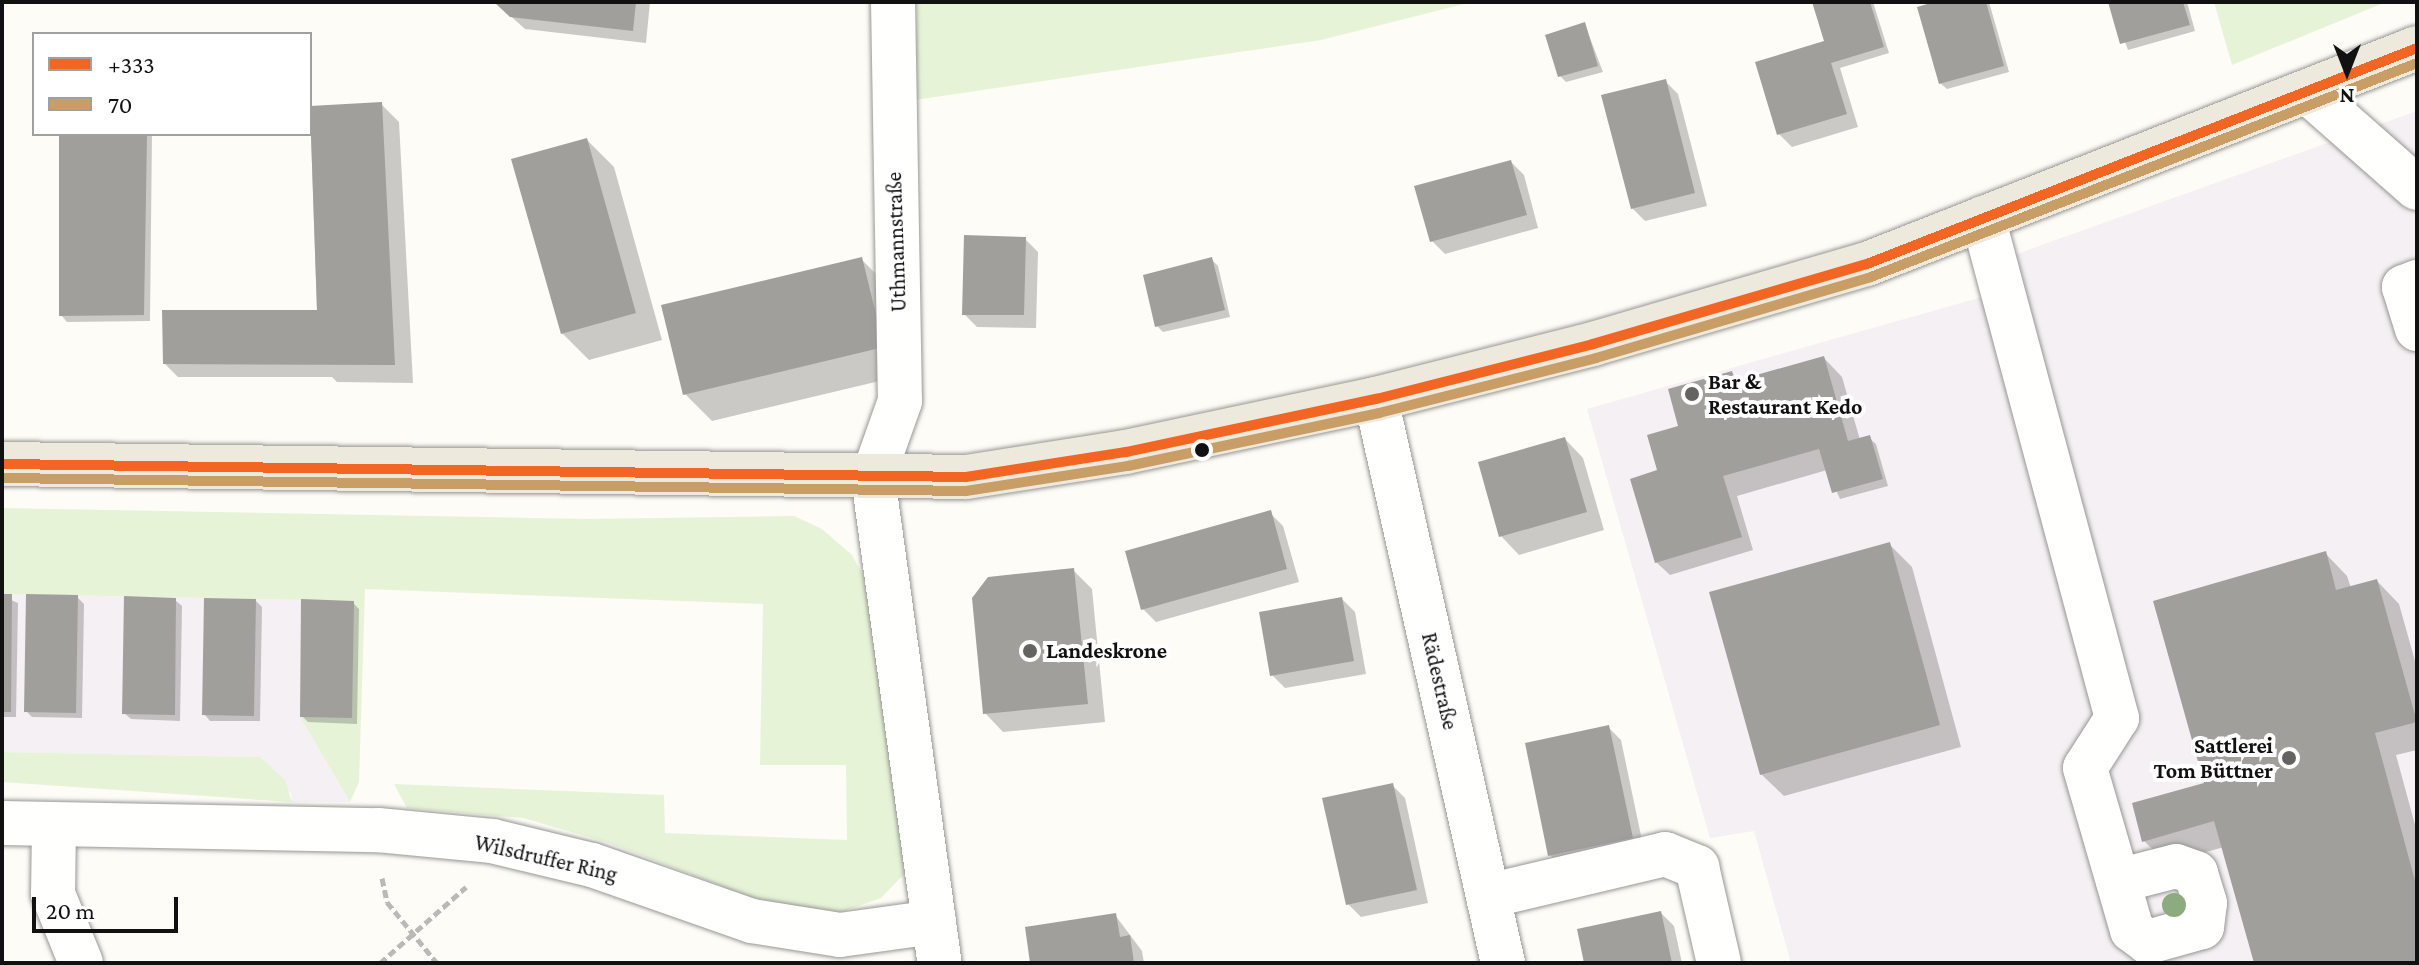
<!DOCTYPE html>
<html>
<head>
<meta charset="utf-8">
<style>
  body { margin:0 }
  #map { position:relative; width:2419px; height:965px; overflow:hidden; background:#fdfcf7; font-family:"Crimson Pro",serif }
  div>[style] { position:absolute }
  .industrial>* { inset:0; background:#f5f0f3 }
  .green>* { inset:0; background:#e7f3d7 }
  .shadow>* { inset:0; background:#0003 }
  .building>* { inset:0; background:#a19f9c }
  .path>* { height:5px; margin-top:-2.5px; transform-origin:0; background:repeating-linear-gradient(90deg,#b9b9b8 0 8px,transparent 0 12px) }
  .roads { filter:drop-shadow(0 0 2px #979795) drop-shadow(0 0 2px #979795) }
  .minor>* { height:44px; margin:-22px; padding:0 22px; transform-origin:22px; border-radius:22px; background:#fffffe }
  .major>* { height:44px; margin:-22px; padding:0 22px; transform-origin:22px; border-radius:22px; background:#ede9dc }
  .bus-1>* { height:10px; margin:-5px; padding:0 5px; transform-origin:5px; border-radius:5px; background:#f26522 }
  .bus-2>* { height:10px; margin:-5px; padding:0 5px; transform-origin:5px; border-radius:5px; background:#c99d66 }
  .trees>* { width:24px; height:24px; margin:-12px; border-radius:50%; background:#8cac80 }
  .dots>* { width:22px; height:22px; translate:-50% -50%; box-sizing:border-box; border:4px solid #fff; border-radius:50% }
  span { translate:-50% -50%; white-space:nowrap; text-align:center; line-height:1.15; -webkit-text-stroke:8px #fff; paint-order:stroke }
  .street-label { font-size:22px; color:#111 }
  .poi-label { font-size:22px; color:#111; font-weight:700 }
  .left { translate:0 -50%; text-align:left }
  .right { translate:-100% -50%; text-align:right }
  .frame { position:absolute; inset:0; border:4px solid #111; pointer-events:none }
  .legend { position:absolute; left:32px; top:32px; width:280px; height:104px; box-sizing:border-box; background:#fff; border:2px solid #a0a0a0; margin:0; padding:10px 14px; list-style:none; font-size:24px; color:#111 }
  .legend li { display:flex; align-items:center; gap:16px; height:40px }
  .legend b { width:40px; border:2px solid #a0a0a0 }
  .north { position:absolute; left:2307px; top:32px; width:80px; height:80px; -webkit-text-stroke:6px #fff; paint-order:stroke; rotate:180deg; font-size:22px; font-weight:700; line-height:32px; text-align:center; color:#111 }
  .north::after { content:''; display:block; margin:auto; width:28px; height:36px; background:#111; clip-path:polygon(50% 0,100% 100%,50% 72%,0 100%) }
  .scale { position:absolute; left:32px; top:897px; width:146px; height:36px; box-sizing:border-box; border:4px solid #111; border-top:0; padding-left:10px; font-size:24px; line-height:28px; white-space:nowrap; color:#111; -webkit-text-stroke:6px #fff; paint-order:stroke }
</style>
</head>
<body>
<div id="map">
  <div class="industrial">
    <i style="clip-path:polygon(2417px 111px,2417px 963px,1791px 963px,1754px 831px,1710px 838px,1587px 409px,2021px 286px,2011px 256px)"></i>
    <i style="clip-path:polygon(2px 594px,354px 601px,352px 718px,300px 717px,350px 802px,292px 802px,291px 793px,260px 757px,2px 752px)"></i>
  </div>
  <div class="green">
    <i style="clip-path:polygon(917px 2px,1472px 2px,1321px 40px,915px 100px)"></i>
    <i style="clip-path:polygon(2214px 2px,2386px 2px,2232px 65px)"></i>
    <i style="clip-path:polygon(2px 508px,585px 519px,794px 516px,822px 529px,852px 555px,868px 584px,905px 873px,881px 898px,839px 913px,797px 908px,758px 900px,609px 843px,523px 818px,407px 808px,394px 784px,664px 795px,665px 833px,847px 840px,846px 765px,760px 765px,763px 604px,365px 589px,359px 782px,350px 802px,300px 717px,352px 718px,353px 601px,2px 594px)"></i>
    <i style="clip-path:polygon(2px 752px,260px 757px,285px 780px,292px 802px,2px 782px)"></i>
  </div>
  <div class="shadow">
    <i style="clip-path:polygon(495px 2px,650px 2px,646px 43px,525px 29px)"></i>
    <i style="clip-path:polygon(1814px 2px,1873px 2px,1889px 53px,1840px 68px,1858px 127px,1792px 147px,1779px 134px,1826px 43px)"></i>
    <i style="clip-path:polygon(1941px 2px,1989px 2px,2009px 72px,1947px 89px,1940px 83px)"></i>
    <i style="clip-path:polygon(2110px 2px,2187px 2px,2195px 31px,2128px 50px)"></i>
    <i style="clip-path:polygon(1585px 25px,1603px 72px,1566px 82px,1560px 76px)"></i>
    <i style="clip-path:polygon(1665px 81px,1678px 94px,1707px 206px,1645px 221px,1632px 208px)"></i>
    <i style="clip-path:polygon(381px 104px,399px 122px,413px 383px,337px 382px,332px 377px,178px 377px,165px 364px,317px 312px,310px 108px)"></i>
    <i style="clip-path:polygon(61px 134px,152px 134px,150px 321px,67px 322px,61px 315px)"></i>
    <i style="clip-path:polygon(587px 140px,614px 167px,662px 340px,589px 360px,562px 333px)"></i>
    <i style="clip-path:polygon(1511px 162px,1524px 175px,1538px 228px,1445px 254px,1432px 241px)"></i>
    <i style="clip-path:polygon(1025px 239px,1038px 252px,1036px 328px,977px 327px,964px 314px)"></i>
    <i style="clip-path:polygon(861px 259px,888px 286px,909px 374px,712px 421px,685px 394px)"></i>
    <i style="clip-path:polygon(1212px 260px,1218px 266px,1230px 317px,1163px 332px,1157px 326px)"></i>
    <i style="clip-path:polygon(1824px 358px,1842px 377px,1860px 440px,1869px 438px,1876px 444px,1888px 486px,1840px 499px,1827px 470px,1737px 496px,1753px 550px,1670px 575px,1656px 562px,1661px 472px,1681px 427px,1732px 373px,1741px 382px)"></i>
    <i style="clip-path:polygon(1565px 439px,1583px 458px,1604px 530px,1519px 555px,1501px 536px)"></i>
    <i style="clip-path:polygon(1270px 513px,1283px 526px,1299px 582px,1156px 622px,1143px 609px)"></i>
    <i style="clip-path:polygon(1889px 544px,1912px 567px,1961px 747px,1784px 796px,1761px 774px)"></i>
    <i style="clip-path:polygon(2325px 553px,2347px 576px,2351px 588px,2377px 581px,2399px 604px,2417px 668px,2417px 750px,2396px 755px,2417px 832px,2417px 963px,2256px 963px,2224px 847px,2167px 863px,2144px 841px,2206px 784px)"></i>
    <i style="clip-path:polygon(1073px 570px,1092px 589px,1105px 722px,1003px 732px,985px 713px)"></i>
    <i style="clip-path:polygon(2px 596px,18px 603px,16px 717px,2px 717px)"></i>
    <i style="clip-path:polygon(77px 597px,84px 604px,82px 718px,32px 717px,26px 711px)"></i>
    <i style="clip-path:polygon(1342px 599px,1355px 612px,1366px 674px,1285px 688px,1272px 675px)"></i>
    <i style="clip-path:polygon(175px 600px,182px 606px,180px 721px,131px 719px,124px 713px)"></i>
    <i style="clip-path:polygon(255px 600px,262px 607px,260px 721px,210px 721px,204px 714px)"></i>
    <i style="clip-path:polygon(353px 603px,359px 609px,357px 724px,308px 722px,302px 716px)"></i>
    <i style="clip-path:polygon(1608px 727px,1621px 740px,1644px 850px,1563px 868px,1550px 855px)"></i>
    <i style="clip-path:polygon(1392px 785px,1405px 798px,1428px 903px,1361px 917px,1348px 904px)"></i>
    <i style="clip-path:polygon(1661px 913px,1674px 926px,1682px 963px,1586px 963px)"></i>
    <i style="clip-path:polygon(1115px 915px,1142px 951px,1144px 963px,1032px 963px)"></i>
  </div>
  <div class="building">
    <i style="clip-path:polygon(494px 2px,636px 2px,633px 31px,510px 17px)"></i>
    <i style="clip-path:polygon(1812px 2px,1870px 2px,1884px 47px,1831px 63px,1847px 114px,1777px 135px,1755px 62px,1824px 41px)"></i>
    <i style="clip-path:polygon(1934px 2px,1986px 2px,2004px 66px,1939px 84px,1917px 7px)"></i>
    <i style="clip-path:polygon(2108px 2px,2183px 2px,2190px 25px,2120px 44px)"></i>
    <i style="clip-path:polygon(1585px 22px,1598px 66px,1558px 77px,1545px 35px)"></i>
    <i style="clip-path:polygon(1666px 79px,1695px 193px,1631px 209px,1601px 95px)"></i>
    <i style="clip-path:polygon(382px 102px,395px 365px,163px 364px,162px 310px,317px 310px,310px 106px)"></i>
    <i style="clip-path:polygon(59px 134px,147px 134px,144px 315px,59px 316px)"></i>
    <i style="clip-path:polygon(587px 138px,636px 313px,561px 334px,511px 159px)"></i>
    <i style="clip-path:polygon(1511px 160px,1527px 215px,1430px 242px,1414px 186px)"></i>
    <i style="clip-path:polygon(964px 235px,1026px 237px,1024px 315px,962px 315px)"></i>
    <i style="clip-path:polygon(862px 257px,884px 347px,683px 395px,661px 305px)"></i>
    <i style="clip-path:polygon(1212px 257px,1225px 310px,1155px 327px,1143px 275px)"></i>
    <i style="clip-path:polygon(1824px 356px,1848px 441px,1870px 435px,1883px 479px,1832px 493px,1819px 449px,1723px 476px,1742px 537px,1655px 563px,1630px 479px,1657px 470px,1647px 435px,1678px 426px,1668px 389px,1732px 371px,1735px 381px)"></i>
    <i style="clip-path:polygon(1565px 437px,1587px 512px,1499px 537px,1478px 462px)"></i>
    <i style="clip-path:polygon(1271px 510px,1287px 569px,1141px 610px,1125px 551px)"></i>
    <i style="clip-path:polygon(1890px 542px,1940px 725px,1760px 775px,1709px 592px)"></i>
    <i style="clip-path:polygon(2326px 551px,2336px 590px,2377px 579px,2417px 722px,2375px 733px,2417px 888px,2417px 963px,2254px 963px,2214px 821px,2142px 842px,2132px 803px,2204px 783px,2153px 601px)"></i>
    <i style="clip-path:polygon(1074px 568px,1088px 704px,983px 714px,972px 598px,988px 577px)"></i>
    <i style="clip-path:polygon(2px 594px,12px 594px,11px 712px,2px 712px)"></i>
    <i style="clip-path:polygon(26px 594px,78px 595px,76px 713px,24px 712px)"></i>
    <i style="clip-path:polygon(124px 596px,176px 598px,175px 715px,122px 714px)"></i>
    <i style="clip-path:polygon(1342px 597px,1354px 661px,1270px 676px,1259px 612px)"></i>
    <i style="clip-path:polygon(204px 598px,256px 599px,254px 716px,202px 715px)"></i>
    <i style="clip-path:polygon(301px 599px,354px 601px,352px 718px,300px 717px)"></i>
    <i style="clip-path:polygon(1609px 725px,1633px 838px,1548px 856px,1525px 743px)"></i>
    <i style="clip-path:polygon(1393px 783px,1417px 890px,1346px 905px,1322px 798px)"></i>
    <i style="clip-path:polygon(1661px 911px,1672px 963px,1584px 963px,1577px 929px)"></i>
    <i style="clip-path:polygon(1116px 913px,1120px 937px,1130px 935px,1134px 963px,1030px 963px,1025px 927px)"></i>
  </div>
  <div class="path">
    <i style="left:382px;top:878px;width:25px;rotate:78deg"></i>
    <i style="left:387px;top:902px;width:79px;rotate:50.7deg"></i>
    <i style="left:380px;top:963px;width:115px;rotate:-41.5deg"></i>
  </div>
  <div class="roads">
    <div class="minor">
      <i style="left:893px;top:2px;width:399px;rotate:89deg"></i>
      <i style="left:900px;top:401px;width:81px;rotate:109.6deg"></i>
      <i style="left:873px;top:477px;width:491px;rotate:82.2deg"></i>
      <i style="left:2308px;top:92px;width:145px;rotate:41.4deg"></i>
      <i style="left:1983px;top:218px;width:518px;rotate:75deg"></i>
      <i style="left:2117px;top:718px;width:59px;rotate:122.6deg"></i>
      <i style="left:2085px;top:768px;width:169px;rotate:73.8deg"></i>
      <i style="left:2132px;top:930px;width:20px;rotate:37deg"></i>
      <i style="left:2148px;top:942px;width:56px;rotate:-15.5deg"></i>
      <i style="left:2202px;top:927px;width:24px;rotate:-83deg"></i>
      <i style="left:2205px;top:903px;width:31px;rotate:-107deg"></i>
      <i style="left:2196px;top:873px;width:21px;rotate:-161deg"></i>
      <i style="left:2176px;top:866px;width:60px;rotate:165.5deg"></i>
      <i style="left:2417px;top:282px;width:14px;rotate:159deg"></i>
      <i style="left:2404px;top:287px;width:44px;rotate:72.8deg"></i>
      <i style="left:1376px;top:399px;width:578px;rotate:77.31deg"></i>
      <i style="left:2px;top:823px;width:376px;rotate:1.1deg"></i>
      <i style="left:378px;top:830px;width:115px;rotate:5.5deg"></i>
      <i style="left:492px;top:841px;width:103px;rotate:13.5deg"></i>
      <i style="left:592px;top:865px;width:170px;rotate:19.3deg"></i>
      <i style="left:752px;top:921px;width:89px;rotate:9deg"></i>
      <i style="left:840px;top:935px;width:95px;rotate:-7.9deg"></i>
      <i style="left:54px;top:824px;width:70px;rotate:90.8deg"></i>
      <i style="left:53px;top:894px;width:74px;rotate:67.9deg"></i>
      <i style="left:1488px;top:896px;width:182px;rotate:-13.3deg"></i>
      <i style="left:1665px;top:854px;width:35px;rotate:22deg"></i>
      <i style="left:1697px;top:867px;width:98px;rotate:77.1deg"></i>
    </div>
    <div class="major">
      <i style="left:2px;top:464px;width:964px;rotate:0.77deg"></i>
      <i style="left:966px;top:477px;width:162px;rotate:-8.9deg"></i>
      <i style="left:1126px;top:452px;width:256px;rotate:-12deg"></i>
      <i style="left:1376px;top:399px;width:224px;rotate:-14.2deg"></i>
      <i style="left:1593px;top:344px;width:285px;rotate:-16.3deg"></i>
      <i style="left:1867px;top:264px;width:591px;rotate:-21.44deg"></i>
    </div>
  </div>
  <div class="bus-1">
    <i style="left:2px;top:464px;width:964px;rotate:0.77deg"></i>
    <i style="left:966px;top:477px;width:162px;rotate:-8.9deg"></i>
    <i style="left:1126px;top:452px;width:256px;rotate:-12deg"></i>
    <i style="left:1376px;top:399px;width:224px;rotate:-14.2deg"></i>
    <i style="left:1593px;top:344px;width:285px;rotate:-16.3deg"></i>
    <i style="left:1867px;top:264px;width:591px;rotate:-21.44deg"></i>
  </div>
  <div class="bus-2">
    <i style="left:2px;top:478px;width:964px;rotate:0.77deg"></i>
    <i style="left:966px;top:491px;width:164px;rotate:-8.8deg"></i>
    <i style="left:1128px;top:466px;width:257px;rotate:-11.9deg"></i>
    <i style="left:1379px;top:413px;width:224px;rotate:-14.2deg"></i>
    <i style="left:1596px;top:358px;width:287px;rotate:-16.4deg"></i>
    <i style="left:1871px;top:277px;width:586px;rotate:-21.4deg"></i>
  </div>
  <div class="trees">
    <i style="left:2174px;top:905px"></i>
  </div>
  <div class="dots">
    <i style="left:1692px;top:394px;background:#646362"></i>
    <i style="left:1202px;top:450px;background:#111"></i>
    <i style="left:1030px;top:651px;background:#646362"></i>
    <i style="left:2289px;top:758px;background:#646362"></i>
  </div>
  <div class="street-label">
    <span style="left:896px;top:242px;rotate:-92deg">Uthmannstraße</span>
    <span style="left:1440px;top:681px;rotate:77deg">Rädestraße</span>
    <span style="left:546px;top:858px;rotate:13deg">Wilsdruffer Ring</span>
  </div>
  <div class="poi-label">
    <span class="left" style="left:1708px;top:394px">Bar &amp;<br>Restaurant Kedo</span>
    <span class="left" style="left:1046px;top:651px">Landeskrone</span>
    <span class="right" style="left:2273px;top:758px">Sattlerei<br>Tom Büttner</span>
  </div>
  <div class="frame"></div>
  <ul class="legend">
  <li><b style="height:10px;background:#f26522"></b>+333</li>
  <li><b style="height:10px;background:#c99d66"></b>70</li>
  </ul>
  <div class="north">N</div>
  <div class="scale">20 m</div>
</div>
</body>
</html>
